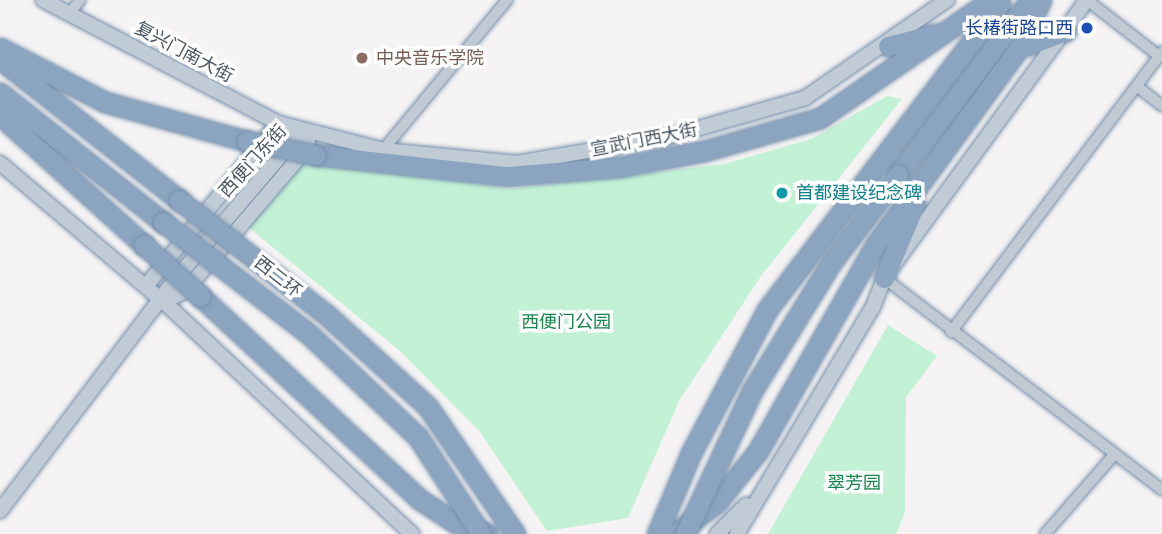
<!DOCTYPE html>
<html>
<head>
<meta charset="utf-8">
<style>
  body { margin:0 }
  #map { position:relative; width:1162px; height:534px; overflow:hidden; background:#f5f3f3; font-family:Rubik,"Noto Sans SC",sans-serif }
  div>[style] { position:absolute }
  .green>* { inset:0; background:#c3f1d5 }
  .roads { filter:drop-shadow(0 0 2px #7690ad) drop-shadow(0 0 2px #7690ad) }
  .street>* { height:10px; margin:-5px; padding:0 5px; transform-origin:5px; border-radius:5px; background:#c1cad2 }
  .secondary>* { height:14px; margin:-7px; padding:0 7px; transform-origin:7px; border-radius:7px; background:#c1cbd6 }
  .highway>* { height:19px; margin:-9.5px; padding:0 9.5px; transform-origin:9.5px; border-radius:9.5px; background:#8ba5c1 }
  .bridges { filter:drop-shadow(0 0 2px #7690ad) drop-shadow(0 0 2px #7690ad) }
  .highway-bridge>* { height:19px; margin:-9.5px; padding:0 9.5px; transform-origin:9.5px; border-radius:9.5px; background:#8ba5c1 }
  .dots>* { width:19px; height:19px; translate:-50% -50%; box-sizing:border-box; border:4px solid #fff; border-radius:50% }
  span { translate:-50% -50%; white-space:nowrap; text-align:center; line-height:1.15; -webkit-text-stroke:7px #fff; paint-order:stroke }
  .transit-label { font-size:18px; color:#164399 }
  .right { translate:-100% -50%; text-align:right }
  .street-label { font-size:18px; color:#4a5661 }
  .education-label { font-size:18px; color:#785e54 }
  .left { translate:0 -50%; text-align:left }
  .culture-label { font-size:18px; color:#0d838f }
  .park-label { font-size:18px; color:#17864f }
</style>
</head>
<body>
<div id="map">
  <div class="green">
    <i style="clip-path:polygon(887px 96px,902px 99px,761px 276px,679px 401px,628px 518px,547px 531px,480px 432px,400px 351px,248px 227px,308px 157px,509px 189px,724px 164px,811px 139px)"></i>
    <i style="clip-path:polygon(888px 325px,937px 356px,906px 397px,905px 512px,896px 534px,768px 534px)"></i>
  </div>
  <div class="roads">
    <div class="street">
      <i style="left:1087px;top:0;width:91px;rotate:37.9deg"></i>
      <i style="left:69px;top:14px;width:18px;rotate:-52deg"></i>
      <i style="left:1138px;top:87px;width:31px;rotate:38deg"></i>
      <i style="left:383px;top:150px;width:195px;rotate:-50.4deg"></i>
      <i style="left:884px;top:278px;width:350px;rotate:37.3deg"></i>
      <i style="left:951px;top:332px;width:351px;rotate:-53deg"></i>
      <i style="left:1045px;top:534px;width:105px;rotate:-48.9deg"></i>
    </div>
    <div class="secondary">
      <i style="left:43px;top:0;width:265px;rotate:27.6deg"></i>
      <i style="left:278px;top:123px;width:108px;rotate:14.4deg"></i>
      <i style="left:383px;top:150px;width:135px;rotate:5.5deg"></i>
      <i style="left:517px;top:163px;width:149px;rotate:-9.7deg"></i>
      <i style="left:664px;top:138px;width:147px;rotate:-15.8deg"></i>
      <i style="left:805px;top:98px;width:173px;rotate:-34.6deg"></i>
      <i style="left:0;top:163px;width:215px;rotate:40.3deg"></i>
      <i style="left:164px;top:302px;width:340px;rotate:43.1deg"></i>
      <i style="left:146px;top:286px;width:210px;rotate:-51deg"></i>
      <i style="left:164px;top:302px;width:24px;rotate:-28deg"></i>
      <i style="left:185px;top:291px;width:188px;rotate:-49.5deg"></i>
      <i style="left:307px;top:148px;width:17px;rotate:-83deg"></i>
      <i style="left:0;top:511px;width:288px;rotate:-52.9deg"></i>
      <i style="left:174px;top:281px;width:185px;rotate:-49.6deg"></i>
      <i style="left:294px;top:140px;width:17px;rotate:-31deg"></i>
      <i style="left:717px;top:534px;width:41px;rotate:-45deg"></i>
      <i style="left:737px;top:534px;width:265px;rotate:-59.1deg"></i>
      <i style="left:873px;top:307px;width:31px;rotate:-69deg"></i>
      <i style="left:884px;top:278px;width:344px;rotate:-53.9deg"></i>
    </div>
    <div class="highway">
      <i style="left:888px;top:46px;width:49px;rotate:-14.3deg"></i>
      <i style="left:0;top:48px;width:118px;rotate:27.2deg"></i>
      <i style="left:105px;top:102px;width:147px;rotate:15.4deg"></i>
      <i style="left:1019px;top:48px;width:50px;rotate:-19.9deg"></i>
      <i style="left:0;top:59px;width:228px;rotate:38.2deg"></i>
      <i style="left:0;top:93px;width:208px;rotate:38.4deg"></i>
      <i style="left:0;top:115px;width:194px;rotate:42.1deg"></i>
      <i style="left:316px;top:155px;width:192px;rotate:6.3deg"></i>
      <i style="left:507px;top:176px;width:113px;rotate:-4.6deg"></i>
      <i style="left:620px;top:167px;width:86px;rotate:-10.8deg"></i>
      <i style="left:704px;top:151px;width:121px;rotate:-15.9deg"></i>
      <i style="left:820px;top:118px;width:208px;rotate:-34.6deg"></i>
      <i style="left:898px;top:175px;width:219px;rotate:-53deg"></i>
      <i style="left:884px;top:278px;width:80px;rotate:-67.3deg"></i>
      <i style="left:200px;top:296px;width:299px;rotate:42.8deg"></i>
      <i style="left:419px;top:499px;width:44px;rotate:33deg"></i>
      <i style="left:456px;top:523px;width:34px;rotate:19deg"></i>
      <i style="left:657px;top:534px;width:88px;rotate:-67.2deg"></i>
      <i style="left:691px;top:453px;width:162px;rotate:-62deg"></i>
      <i style="left:767px;top:310px;width:385px;rotate:-52.7deg"></i>
      <i style="left:675px;top:534px;width:53px;rotate:-37.3deg"></i>
      <i style="left:717px;top:502px;width:65px;rotate:-51.2deg"></i>
      <i style="left:758px;top:451px;width:238px;rotate:-60.3deg"></i>
      <i style="left:876px;top:244px;width:243px;rotate:-53.9deg"></i>
      <i style="left:1019px;top:48px;width:53px;rotate:-65.4deg"></i>
    </div>
  </div>
  <div class="bridges">
    <div class="highway-bridge">
      <i style="left:247px;top:141px;width:70px;rotate:11.5deg"></i>
      <i style="left:179px;top:200px;width:189px;rotate:37.9deg"></i>
      <i style="left:328px;top:316px;width:135px;rotate:42.3deg"></i>
      <i style="left:428px;top:407px;width:154px;rotate:55.6deg"></i>
      <i style="left:163px;top:222px;width:185px;rotate:37.5deg"></i>
      <i style="left:310px;top:335px;width:149px;rotate:43.4deg"></i>
      <i style="left:418px;top:437px;width:116px;rotate:57deg"></i>
      <i style="left:144px;top:245px;width:76px;rotate:42.3deg"></i>
      <i style="left:685px;top:534px;width:158px;rotate:-64.9deg"></i>
      <i style="left:752px;top:391px;width:150px;rotate:-58.3deg"></i>
      <i style="left:831px;top:263px;width:111px;rotate:-52.7deg"></i>
    </div>
  </div>
  <div class="dots">
    <i style="left:1087px;top:28px;background:#1a4fb4"></i>
    <i style="left:362px;top:58px;background:#8d6e63"></i>
    <i style="left:782px;top:193px;background:#0f9aa8"></i>
  </div>
  <div class="transit-label">
    <span class="right" style="left:1073px;top:28px">长椿街路口西</span>
  </div>
  <div class="street-label">
    <span style="left:184px;top:52px;rotate:28deg">复兴门南大街</span>
    <span style="left:644px;top:140px;rotate:-11deg">宣武门西大街</span>
    <span style="left:253px;top:161px;rotate:-48deg">西便门东街</span>
    <span style="left:278px;top:277px;rotate:38deg">西二环</span>
  </div>
  <div class="education-label">
    <span class="left" style="left:376px;top:58px">中央音乐学院</span>
  </div>
  <div class="culture-label">
    <span class="left" style="left:796px;top:193px">首都建设纪念碑</span>
  </div>
  <div class="park-label">
    <span style="left:566px;top:322px">西便门公园</span>
    <span style="left:854px;top:483px">翠芳园</span>
  </div>
</div>
</body>
</html>
